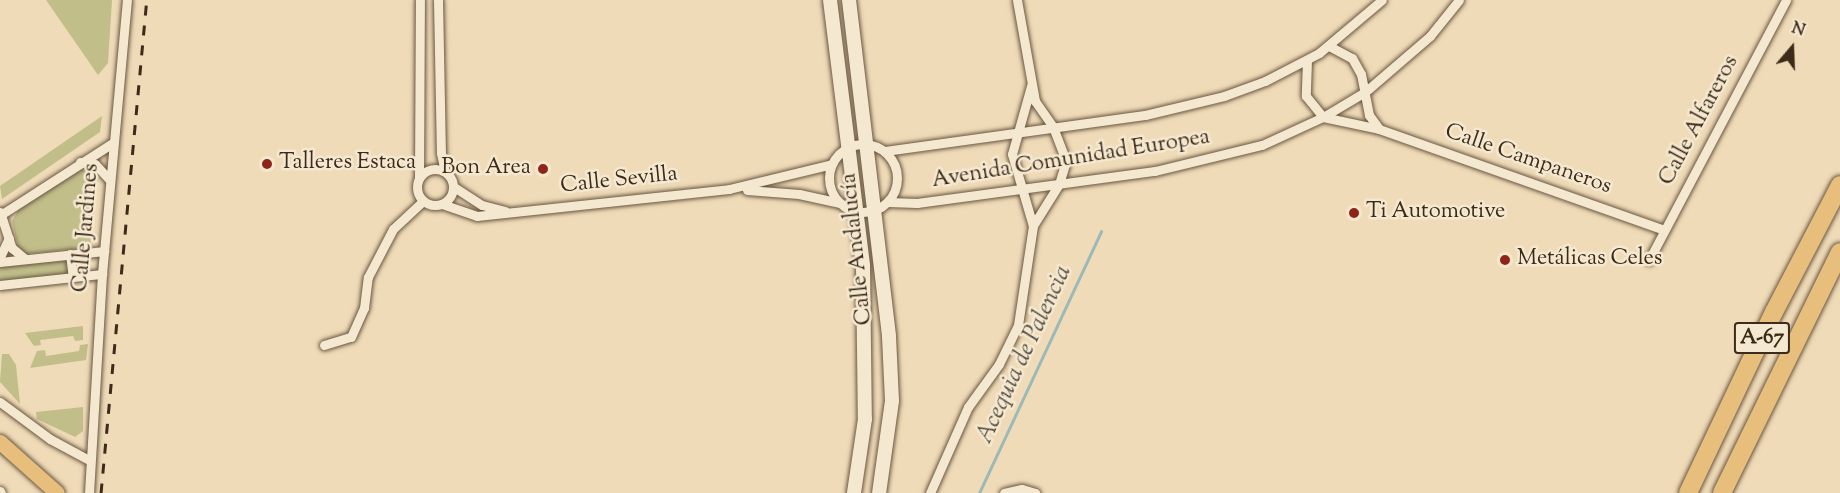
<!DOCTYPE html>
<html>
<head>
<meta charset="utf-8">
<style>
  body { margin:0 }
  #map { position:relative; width:1840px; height:493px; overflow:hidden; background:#f0dbb8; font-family:"Sorts Mill Goudy",serif }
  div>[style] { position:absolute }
  .green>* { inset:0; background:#c1be8a }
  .stream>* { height:3px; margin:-1.5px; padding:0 1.5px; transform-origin:1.5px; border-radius:1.5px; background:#9db9b7 }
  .roads { filter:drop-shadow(0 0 2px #695741) drop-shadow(0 0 2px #695741) }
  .street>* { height:9px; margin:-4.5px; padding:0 4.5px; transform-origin:4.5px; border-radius:4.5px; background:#f5e8d1 }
  .street>.ring { margin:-4.5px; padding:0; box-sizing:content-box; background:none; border:9px solid #f5e8d1; border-radius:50% }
  .secondary>* { height:14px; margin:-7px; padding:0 7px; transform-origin:7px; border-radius:7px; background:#f5e8d1 }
  .primary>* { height:15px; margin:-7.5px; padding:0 7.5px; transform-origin:7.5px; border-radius:7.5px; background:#e8be7c }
  .highway>* { height:18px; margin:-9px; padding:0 9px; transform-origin:9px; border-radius:9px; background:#e8be7c }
  .rail>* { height:3px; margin-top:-1.5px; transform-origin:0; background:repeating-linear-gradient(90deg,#3c2b19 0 10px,transparent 0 20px) }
  .dots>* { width:16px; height:16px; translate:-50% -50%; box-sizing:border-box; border:3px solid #f5e8d1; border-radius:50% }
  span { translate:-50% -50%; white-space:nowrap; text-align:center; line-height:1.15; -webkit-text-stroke:5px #f5e8d1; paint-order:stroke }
  .shield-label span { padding:2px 4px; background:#f5e8d1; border:2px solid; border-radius:4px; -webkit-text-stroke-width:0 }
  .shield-label { font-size:21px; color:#3c2b19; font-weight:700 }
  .street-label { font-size:22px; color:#3c2b19 }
  .poi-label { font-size:22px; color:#3c2b19 }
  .left { translate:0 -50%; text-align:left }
  .right { translate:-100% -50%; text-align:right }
  .water-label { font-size:24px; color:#544e40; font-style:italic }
  .north { position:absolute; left:1762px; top:18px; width:60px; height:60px; -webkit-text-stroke:4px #f5e8d1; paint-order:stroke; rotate:19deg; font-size:16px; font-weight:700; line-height:24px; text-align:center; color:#3c2b19 }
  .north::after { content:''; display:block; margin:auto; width:21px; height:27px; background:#3c2b19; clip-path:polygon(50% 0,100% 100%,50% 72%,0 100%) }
</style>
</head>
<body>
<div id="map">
  <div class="green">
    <i style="clip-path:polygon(46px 0,112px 0,108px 63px,98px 75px)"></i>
    <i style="clip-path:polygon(102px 116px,100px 132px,2px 199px,0 186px)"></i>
    <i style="clip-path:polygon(83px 167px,94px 171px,98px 179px,90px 247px,26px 254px,19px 251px,12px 221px,19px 209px)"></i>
    <i style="clip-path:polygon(70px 254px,73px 277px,0 285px,0 262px)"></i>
    <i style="clip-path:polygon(83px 326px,83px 340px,75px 341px,73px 336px,40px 340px,41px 345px,34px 346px,25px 333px)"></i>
    <i style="clip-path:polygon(88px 344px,86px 360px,30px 368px,37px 351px,45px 350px,46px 356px,79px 351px,80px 345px)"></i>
    <i style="clip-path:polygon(2px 354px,9px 354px,16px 365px,20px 404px,0 382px)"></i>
    <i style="clip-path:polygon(83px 407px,83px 431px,75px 437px,37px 419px,36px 412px)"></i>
  </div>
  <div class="stream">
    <i style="left:979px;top:493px;width:289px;rotate:-65deg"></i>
  </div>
  <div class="roads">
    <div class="street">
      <i style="left:438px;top:0;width:153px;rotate:88.9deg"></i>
      <i style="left:441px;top:153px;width:19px;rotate:78deg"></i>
      <i style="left:1017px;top:0;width:103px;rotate:79.9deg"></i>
      <i style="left:1035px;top:101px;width:32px;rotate:55deg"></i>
      <i style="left:1053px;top:127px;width:36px;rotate:69deg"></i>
      <i style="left:1066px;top:161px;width:24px;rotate:107deg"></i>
      <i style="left:1059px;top:184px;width:47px;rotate:122deg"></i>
      <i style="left:1329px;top:46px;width:26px;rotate:28deg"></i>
      <i style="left:1352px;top:58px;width:18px;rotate:61deg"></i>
      <i style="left:1361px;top:74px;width:42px;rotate:79deg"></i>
      <i style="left:1369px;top:115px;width:17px;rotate:54deg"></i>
      <i style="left:1307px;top:60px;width:36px;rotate:92deg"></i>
      <i style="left:1306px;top:96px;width:27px;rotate:51deg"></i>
      <i style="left:1323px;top:117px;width:57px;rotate:12.1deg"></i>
      <i style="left:1379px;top:129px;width:302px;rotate:19.5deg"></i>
      <i class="ring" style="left:829px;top:144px;width:59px;height:59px"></i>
      <i style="left:885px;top:151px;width:262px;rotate:-7.9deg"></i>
      <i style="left:1145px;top:115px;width:81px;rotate:-13.5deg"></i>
      <i style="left:1224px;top:96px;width:44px;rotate:-20.1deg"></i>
      <i style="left:1265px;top:81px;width:61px;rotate:-27.4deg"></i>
      <i style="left:1319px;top:53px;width:82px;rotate:-40.1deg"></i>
      <i style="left:80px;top:162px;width:15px;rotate:8deg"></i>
      <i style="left:95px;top:164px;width:22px;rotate:47deg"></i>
      <i class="ring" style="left:417px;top:169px;width:27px;height:27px"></i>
      <i style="left:419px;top:178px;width:178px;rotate:-89.7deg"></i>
      <i style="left:454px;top:187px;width:33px;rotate:33deg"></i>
      <i style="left:482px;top:205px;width:24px;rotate:15deg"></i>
      <i style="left:747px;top:190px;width:52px;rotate:4.4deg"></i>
      <i style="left:799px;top:194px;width:42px;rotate:12.4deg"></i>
      <i style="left:888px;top:202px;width:29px;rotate:2deg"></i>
      <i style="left:917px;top:203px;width:240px;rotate:-7.7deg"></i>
      <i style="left:1155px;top:171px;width:110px;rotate:-13.7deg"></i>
      <i style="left:1262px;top:145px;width:67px;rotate:-24.7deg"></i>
      <i style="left:1323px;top:117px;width:49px;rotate:-30.8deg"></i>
      <i style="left:1365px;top:92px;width:86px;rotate:-40.7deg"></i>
      <i style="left:1430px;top:36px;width:46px;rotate:-51.1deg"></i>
      <i style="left:442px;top:204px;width:37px;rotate:19deg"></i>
      <i style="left:477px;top:216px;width:253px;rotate:-6.1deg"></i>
      <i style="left:729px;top:189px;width:106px;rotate:-13.6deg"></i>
      <i style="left:0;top:212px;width:38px;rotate:72deg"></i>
      <i style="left:12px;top:248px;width:16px;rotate:40deg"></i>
      <i style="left:2px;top:214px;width:133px;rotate:-32.7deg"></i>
      <i style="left:70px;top:254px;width:23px;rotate:83deg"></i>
      <i style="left:0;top:257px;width:21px;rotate:-65deg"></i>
      <i style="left:1649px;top:260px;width:294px;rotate:-62.2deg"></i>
      <i style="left:0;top:262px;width:105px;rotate:-6deg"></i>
      <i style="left:0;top:285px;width:103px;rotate:-6.2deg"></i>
      <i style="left:324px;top:345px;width:28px;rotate:-17deg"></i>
      <i style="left:351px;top:337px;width:32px;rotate:-66deg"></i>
      <i style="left:364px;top:308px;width:31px;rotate:-83deg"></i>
      <i style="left:368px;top:277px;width:54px;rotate:-62.5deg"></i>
      <i style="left:393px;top:229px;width:41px;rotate:-43deg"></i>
      <i style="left:0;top:402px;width:62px;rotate:36.5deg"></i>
      <i style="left:50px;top:439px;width:44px;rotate:28.3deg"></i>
      <i style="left:0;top:491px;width:2px;rotate:63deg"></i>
      <i style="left:89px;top:493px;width:219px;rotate:-86.6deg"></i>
      <i style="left:102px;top:274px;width:275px;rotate:-84.8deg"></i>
      <i style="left:930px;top:493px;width:94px;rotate:-66.2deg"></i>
      <i style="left:968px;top:407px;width:53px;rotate:-54.2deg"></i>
      <i style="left:999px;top:364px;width:43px;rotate:-64deg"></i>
      <i style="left:1018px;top:325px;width:100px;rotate:-81.4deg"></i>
      <i style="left:1033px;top:226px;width:75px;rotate:-106.3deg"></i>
      <i style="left:1012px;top:154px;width:71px;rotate:-74.4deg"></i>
      <i style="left:1004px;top:493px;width:18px;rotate:-13deg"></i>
      <i style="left:1022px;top:489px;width:14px;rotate:17deg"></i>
    </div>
    <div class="secondary">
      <i style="left:830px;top:0;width:268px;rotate:82.9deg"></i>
      <i style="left:863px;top:266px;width:153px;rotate:89.3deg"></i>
      <i style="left:865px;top:419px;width:75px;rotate:98.5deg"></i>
      <i style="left:849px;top:0;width:339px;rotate:83.2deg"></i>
      <i style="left:889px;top:337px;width:64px;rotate:87.3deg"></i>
      <i style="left:892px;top:401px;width:93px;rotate:98deg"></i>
    </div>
    <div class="primary">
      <i style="left:0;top:442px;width:76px;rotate:41.8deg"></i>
    </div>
    <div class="highway">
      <i style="left:1688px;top:493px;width:200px;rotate:-64.6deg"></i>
      <i style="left:1774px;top:312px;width:143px;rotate:-62.5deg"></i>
      <i style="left:1722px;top:493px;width:268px;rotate:-63.9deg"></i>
    </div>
  </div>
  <div class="rail">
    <i style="left:101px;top:493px;width:495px;rotate:-84.7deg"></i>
  </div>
  <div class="dots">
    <i style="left:267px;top:164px;background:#8f2418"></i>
    <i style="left:543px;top:169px;background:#8f2418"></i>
    <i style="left:1354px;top:213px;background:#8f2418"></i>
    <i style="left:1505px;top:260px;background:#8f2418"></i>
  </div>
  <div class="shield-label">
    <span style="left:1762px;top:338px">A-67</span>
  </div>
  <div class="street-label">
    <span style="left:1700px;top:121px;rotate:-62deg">Calle Alfareros</span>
    <span style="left:1071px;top:160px;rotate:-9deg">Avenida Comunidad Europea</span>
    <span style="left:1528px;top:160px;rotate:19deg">Calle Campaneros</span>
    <span style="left:619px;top:181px;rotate:-6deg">Calle Sevilla</span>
    <span style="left:87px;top:228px;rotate:-85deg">Calle Jardines</span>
    <span style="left:858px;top:249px;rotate:-96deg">Calle Andalucía</span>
  </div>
  <div class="poi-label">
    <span class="left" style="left:279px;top:164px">Talleres Estaca</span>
    <span class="right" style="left:531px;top:169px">Bon Area</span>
    <span class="left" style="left:1366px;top:213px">Ti Automotive</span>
    <span class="left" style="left:1517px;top:260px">Metálicas Celes</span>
  </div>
  <div class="water-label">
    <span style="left:1025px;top:355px;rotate:-65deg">Acequia de Palencia</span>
  </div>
  <div class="north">N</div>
</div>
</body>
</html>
